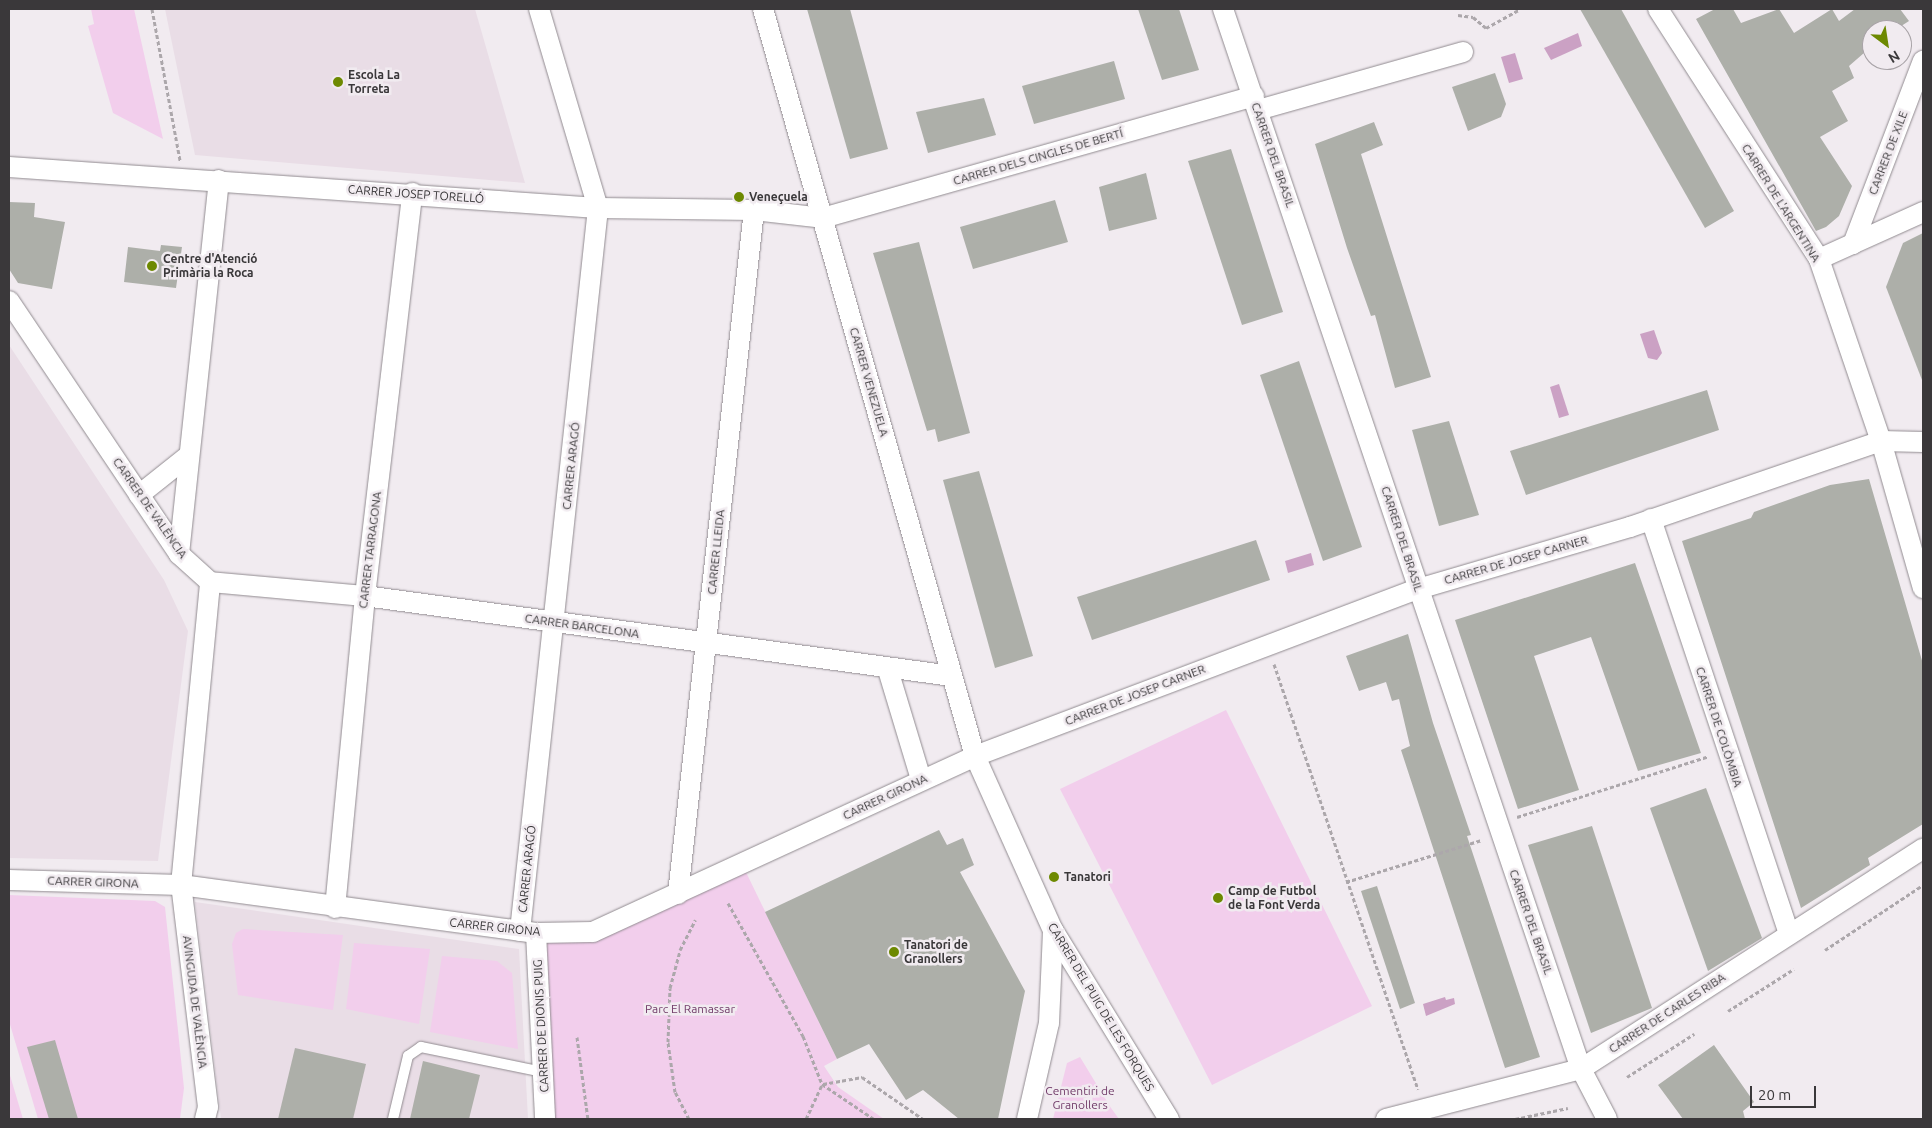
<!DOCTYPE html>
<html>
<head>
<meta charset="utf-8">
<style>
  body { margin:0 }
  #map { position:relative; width:1932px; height:1128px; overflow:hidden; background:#f1ebf0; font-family:Ubuntu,sans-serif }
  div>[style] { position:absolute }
  .built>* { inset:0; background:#e9dde6 }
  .green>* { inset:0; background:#f2ceec }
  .water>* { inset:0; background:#cba1c4 }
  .building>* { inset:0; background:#adafa9 }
  .path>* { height:3px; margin-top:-1.5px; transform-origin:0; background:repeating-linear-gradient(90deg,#aca7ab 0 4px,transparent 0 6.5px) }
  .roads { filter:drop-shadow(0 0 1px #918b90) drop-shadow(0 0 1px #918b90) }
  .lane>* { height:10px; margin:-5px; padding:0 5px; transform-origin:5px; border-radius:5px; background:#fff }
  .street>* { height:20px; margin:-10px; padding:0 10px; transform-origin:10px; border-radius:10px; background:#fff }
  .dots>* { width:14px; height:14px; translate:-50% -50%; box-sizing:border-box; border:2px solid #f1ebf0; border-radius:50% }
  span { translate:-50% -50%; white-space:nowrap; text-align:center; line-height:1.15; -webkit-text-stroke:5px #f1ebf0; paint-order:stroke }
  .poi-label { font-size:12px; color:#3a383a; font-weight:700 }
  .left { translate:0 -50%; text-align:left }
  .street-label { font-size:12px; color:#3a383a }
  .park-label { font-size:12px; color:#713c69 }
  .frame { position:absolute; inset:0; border:10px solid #3a383a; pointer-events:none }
  .north { position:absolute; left:1862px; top:20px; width:50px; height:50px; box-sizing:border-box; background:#f1ebf0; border:1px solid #a8a3a7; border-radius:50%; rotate:149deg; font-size:14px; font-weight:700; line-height:20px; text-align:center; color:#3a383a }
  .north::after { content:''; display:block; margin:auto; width:18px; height:22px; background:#6d8901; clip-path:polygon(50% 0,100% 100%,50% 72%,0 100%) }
  .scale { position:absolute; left:1750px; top:1086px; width:66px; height:22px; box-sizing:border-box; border:2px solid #3a383a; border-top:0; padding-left:6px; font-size:15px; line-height:18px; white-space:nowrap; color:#3a383a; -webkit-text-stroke:4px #f1ebf0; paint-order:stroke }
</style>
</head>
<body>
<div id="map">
  <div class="built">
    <i style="clip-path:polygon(165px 9px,475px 9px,525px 183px,195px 155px)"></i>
    <i style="clip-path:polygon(9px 345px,164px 580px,188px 631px,158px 861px,9px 858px)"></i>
    <i style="clip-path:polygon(195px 902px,519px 949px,528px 1119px,221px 1119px)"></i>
  </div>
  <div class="green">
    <i style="clip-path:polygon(91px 9px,134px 9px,163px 139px,113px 113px,88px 26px,94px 24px)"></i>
    <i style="clip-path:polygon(1226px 710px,1372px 1006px,1212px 1085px,1060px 789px)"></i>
    <i style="clip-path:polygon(742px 864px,837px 1059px,824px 1066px,838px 1087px,884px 1119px,545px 1119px,536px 933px,593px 932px)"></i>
    <i style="clip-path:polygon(9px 895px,155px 901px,165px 907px,184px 1088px,180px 1119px,38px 1119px,9px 1021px)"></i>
    <i style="clip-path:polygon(243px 929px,343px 935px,333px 1010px,238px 995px,232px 944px,236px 933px)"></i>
    <i style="clip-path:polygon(354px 943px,430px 949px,419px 1024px,346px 1009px)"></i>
    <i style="clip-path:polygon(442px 956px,497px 961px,512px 973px,518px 1049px,430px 1032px)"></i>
    <i style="clip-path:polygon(1080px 1057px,1111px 1108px,1119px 1119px,1053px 1119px,1067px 1063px)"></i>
    <i style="clip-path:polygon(9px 1072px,23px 1119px,9px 1119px)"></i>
  </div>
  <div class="water">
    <i style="clip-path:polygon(1578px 33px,1582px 46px,1551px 60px,1544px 48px)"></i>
    <i style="clip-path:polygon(1515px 53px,1523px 79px,1509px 83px,1501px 57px)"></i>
    <i style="clip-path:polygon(1654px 330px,1662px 353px,1657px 360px,1648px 358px,1640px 334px)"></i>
    <i style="clip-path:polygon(1559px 384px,1569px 415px,1559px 418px,1550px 387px)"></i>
    <i style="clip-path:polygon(1311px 553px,1314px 565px,1288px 573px,1285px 561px)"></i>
    <i style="clip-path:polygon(1445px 997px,1446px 1000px,1454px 998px,1455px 1004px,1426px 1016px,1423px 1004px)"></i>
  </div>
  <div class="building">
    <i style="clip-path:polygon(807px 9px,850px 9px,888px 149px,850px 159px)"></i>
    <i style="clip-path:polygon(1138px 9px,1179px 9px,1199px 70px,1162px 80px)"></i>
    <i style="clip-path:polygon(1580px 9px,1621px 9px,1734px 211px,1705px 228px)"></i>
    <i style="clip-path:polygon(1715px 9px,1733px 9px,1741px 23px,1779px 9px,1794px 33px,1832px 9px,1839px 21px,1855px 9px,1900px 9px,1909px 21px,1895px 30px,1872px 30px,1872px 46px,1849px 66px,1854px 78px,1832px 91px,1848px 121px,1820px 137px,1852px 186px,1839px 216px,1826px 227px,1816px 231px,1696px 19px)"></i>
    <i style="clip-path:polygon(1114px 61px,1125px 99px,1034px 124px,1022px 86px)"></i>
    <i style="clip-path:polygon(1495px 73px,1506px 104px,1501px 117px,1468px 131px,1452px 87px)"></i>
    <i style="clip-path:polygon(984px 98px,996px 135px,928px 153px,916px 112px)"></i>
    <i style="clip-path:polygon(1374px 122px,1383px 145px,1361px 154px,1431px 377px,1395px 388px,1375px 315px,1371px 316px,1347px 248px,1315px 144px)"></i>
    <i style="clip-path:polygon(1231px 149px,1283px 312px,1242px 325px,1188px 161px)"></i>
    <i style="clip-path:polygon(1146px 173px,1157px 219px,1109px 231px,1099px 187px)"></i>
    <i style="clip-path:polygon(1055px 200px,1068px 242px,973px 269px,960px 227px)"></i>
    <i style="clip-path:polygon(9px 202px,35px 203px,34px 217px,65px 222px,52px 289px,18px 283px,9px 269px)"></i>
    <i style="clip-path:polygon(1923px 233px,1923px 380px,1922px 380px,1886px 287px,1903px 243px)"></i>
    <i style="clip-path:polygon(919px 242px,970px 433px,938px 442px,935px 429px,927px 431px,873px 253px)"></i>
    <i style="clip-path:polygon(161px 245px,182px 247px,176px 288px,124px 282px,128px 247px,160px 251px)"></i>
    <i style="clip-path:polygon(1299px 361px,1362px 547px,1323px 561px,1260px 375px)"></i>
    <i style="clip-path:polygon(1707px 390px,1719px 430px,1526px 495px,1510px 451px)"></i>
    <i style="clip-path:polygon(1449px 421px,1479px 515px,1439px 526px,1412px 430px)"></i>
    <i style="clip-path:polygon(979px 471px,1033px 656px,995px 668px,943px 480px)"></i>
    <i style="clip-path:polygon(1869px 479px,1923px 664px,1923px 824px,1868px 858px,1870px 865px,1801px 908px,1682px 541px,1751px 518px,1754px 512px,1830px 485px)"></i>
    <i style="clip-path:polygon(1256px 540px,1270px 580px,1092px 640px,1077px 597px)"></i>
    <i style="clip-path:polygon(1635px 563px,1701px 753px,1638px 771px,1591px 637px,1534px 656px,1579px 790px,1518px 809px,1455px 620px)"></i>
    <i style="clip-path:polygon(1408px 634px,1433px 723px,1471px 835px,1467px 836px,1540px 1057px,1505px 1068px,1401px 750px,1410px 746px,1399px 699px,1392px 701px,1386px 682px,1359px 691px,1346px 656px)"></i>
    <i style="clip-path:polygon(1706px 788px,1762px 938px,1708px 971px,1650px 808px)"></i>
    <i style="clip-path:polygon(1592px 826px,1652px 1008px,1591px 1033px,1528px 845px)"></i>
    <i style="clip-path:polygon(939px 830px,947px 845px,963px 838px,974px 865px,960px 872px,1025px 991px,998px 1119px,959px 1119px,923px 1090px,906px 1100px,869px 1044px,837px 1059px,765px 912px)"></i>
    <i style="clip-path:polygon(1377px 886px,1415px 1003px,1400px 1009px,1361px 891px)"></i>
    <i style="clip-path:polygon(55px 1040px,78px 1119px,49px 1119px,27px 1047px)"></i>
    <i style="clip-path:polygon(1714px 1045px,1754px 1102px,1743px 1111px,1745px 1119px,1683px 1119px,1658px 1085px)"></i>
    <i style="clip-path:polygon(295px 1048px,366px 1064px,353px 1119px,278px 1119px)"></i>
    <i style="clip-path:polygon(423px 1061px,480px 1075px,469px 1119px,410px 1119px)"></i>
  </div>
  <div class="path">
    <i style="left:152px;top:9px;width:154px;rotate:79.5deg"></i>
    <i style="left:1458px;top:15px;width:15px;rotate:8deg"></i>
    <i style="left:1473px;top:17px;width:17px;rotate:40deg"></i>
    <i style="left:1486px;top:28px;width:39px;rotate:-29deg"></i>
    <i style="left:1274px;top:664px;width:449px;rotate:71.3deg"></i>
    <i style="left:1517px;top:817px;width:201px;rotate:-17.6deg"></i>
    <i style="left:1346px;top:882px;width:142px;rotate:-17.2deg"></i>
    <i style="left:728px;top:903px;width:153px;rotate:60.6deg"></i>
    <i style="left:803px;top:1036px;width:52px;rotate:68.4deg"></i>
    <i style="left:822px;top:1084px;width:63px;rotate:33.9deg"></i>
    <i style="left:1825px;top:950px;width:118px;rotate:-33.6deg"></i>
    <i style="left:1728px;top:1011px;width:78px;rotate:-32.5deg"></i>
    <i style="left:577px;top:1037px;width:83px;rotate:82.4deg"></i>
    <i style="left:1627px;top:1077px;width:80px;rotate:-32.7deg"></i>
    <i style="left:823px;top:1084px;width:40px;rotate:-10deg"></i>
    <i style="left:862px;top:1077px;width:74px;rotate:34.5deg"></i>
    <i style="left:689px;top:1119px;width:30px;rotate:-117deg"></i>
    <i style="left:675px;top:1092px;width:50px;rotate:-98deg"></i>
    <i style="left:668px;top:1042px;width:54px;rotate:-87.9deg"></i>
    <i style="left:670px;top:988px;width:39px;rotate:-75deg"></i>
    <i style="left:680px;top:950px;width:34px;rotate:-63deg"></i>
    <i style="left:806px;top:1119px;width:38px;rotate:-65deg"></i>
    <i style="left:1515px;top:1119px;width:54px;rotate:-11.7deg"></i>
  </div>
  <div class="roads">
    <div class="lane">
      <i style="left:393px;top:1119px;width:65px;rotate:-76.6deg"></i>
      <i style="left:408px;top:1056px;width:16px;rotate:-35deg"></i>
      <i style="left:421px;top:1047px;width:125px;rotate:11.6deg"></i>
    </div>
    <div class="street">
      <i style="left:763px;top:9px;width:777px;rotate:74.16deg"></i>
      <i style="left:975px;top:756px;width:191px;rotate:65.9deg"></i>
      <i style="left:1053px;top:930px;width:222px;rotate:58.5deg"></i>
      <i style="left:1223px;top:9px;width:1119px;rotate:71.34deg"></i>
      <i style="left:1581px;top:1069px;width:56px;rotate:62.5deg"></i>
      <i style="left:1658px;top:9px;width:297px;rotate:57.2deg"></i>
      <i style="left:1819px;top:259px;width:192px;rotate:71.2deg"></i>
      <i style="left:1881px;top:441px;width:153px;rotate:74.1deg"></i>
      <i style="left:1258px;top:110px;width:213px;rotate:-15.8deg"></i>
      <i style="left:9px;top:167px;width:590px;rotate:3.98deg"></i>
      <i style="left:598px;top:208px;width:156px;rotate:0.7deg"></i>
      <i style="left:754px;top:210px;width:69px;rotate:6.6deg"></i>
      <i style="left:823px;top:218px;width:448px;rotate:-15.8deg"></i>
      <i style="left:1853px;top:244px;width:196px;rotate:-69.1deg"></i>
      <i style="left:1819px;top:259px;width:114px;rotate:-24.3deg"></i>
      <i style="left:9px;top:301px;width:305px;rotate:56.1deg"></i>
      <i style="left:179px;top:554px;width:42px;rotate:42.1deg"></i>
      <i style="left:139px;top:495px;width:63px;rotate:-38.5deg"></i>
      <i style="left:1651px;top:519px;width:437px;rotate:71.6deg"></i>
      <i style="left:179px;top:554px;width:376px;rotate:-83.9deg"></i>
      <i style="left:210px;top:582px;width:156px;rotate:5.2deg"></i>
      <i style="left:365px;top:596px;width:592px;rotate:7.76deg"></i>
      <i style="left:888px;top:670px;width:114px;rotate:73.2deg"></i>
      <i style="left:9px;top:880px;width:172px;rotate:1.7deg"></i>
      <i style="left:181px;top:885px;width:358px;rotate:7.7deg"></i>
      <i style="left:536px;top:933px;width:57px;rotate:-1deg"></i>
      <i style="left:593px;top:932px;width:421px;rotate:-24.7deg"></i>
      <i style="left:975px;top:756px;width:473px;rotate:-20.7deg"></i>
      <i style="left:1418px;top:589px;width:221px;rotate:-16.3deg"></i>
      <i style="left:1630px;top:527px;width:265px;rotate:-18.9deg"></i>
      <i style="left:1881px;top:441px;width:42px;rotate:1.4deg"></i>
      <i style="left:678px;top:894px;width:688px;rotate:-83.66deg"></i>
      <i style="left:335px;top:908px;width:313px;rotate:-84.5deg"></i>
      <i style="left:365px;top:596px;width:406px;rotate:-83.3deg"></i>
      <i style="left:520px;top:931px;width:727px;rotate:-83.84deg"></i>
      <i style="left:598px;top:208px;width:208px;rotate:-106.5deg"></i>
      <i style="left:536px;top:933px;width:186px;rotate:87.2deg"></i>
      <i style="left:205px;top:1119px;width:12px;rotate:-76deg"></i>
      <i style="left:208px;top:1107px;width:224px;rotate:-96.9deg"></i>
      <i style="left:181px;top:885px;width:304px;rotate:-84.5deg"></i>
      <i style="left:1027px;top:1119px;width:98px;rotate:-77.1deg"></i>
      <i style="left:1049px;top:1023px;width:93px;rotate:-87.5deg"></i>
      <i style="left:1386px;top:1119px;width:201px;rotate:-14.4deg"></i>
      <i style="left:1581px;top:1069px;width:407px;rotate:-32.8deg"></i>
    </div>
  </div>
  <div class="dots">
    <i style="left:338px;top:82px;background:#6d8901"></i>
    <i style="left:739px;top:197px;background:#6d8901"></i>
    <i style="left:152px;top:266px;background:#6d8901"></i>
    <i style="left:1054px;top:877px;background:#6d8901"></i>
    <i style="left:1218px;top:898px;background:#6d8901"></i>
    <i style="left:894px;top:952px;background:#6d8901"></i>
  </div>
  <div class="poi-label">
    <span class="left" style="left:348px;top:82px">Escola La<br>Torreta</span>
    <span class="left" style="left:749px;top:197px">Veneçuela</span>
    <span class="left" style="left:163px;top:266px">Centre d'Atenció<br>Primària la Roca</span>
    <span class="left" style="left:1064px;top:877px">Tanatori</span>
    <span class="left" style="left:1228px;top:898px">Camp de Futbol<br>de la Font Verda</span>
    <span class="left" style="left:904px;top:952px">Tanatori de<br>Granollers</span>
  </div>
  <div class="street-label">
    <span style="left:1888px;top:153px;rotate:-69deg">CARRER DE XILE</span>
    <span style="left:1273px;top:155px;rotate:71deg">CARRER DEL BRASIL</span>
    <span style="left:1038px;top:157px;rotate:-16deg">CARRER DELS CINGLES DE BERTÍ</span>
    <span style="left:416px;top:194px;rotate:4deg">CARRER JOSEP TORELLÓ</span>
    <span style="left:1781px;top:203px;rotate:58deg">CARRER DE L'ARGENTINA</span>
    <span style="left:869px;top:382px;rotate:74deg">CARRER VENEZUELA</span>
    <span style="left:571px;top:466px;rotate:-84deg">CARRER ARAGÓ</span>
    <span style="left:150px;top:508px;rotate:55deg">CARRER DE VALÈNCIA</span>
    <span style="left:1402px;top:539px;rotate:72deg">CARRER DEL BRASIL</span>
    <span style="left:370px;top:550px;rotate:-83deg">CARRER TARRAGONA</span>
    <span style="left:716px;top:552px;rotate:-84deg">CARRER LLEIDA</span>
    <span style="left:1516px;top:560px;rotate:-16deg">CARRER DE JOSEP CARNER</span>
    <span style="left:582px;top:626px;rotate:8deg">CARRER BARCELONA</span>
    <span style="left:1135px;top:695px;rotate:-21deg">CARRER DE JOSEP CARNER</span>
    <span style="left:1719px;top:727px;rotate:72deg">CARRER DE COLÒMBIA</span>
    <span style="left:885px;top:797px;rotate:-25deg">CARRER GIRONA</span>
    <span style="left:527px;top:869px;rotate:-84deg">CARRER ARAGÓ</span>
    <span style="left:93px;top:882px;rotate:2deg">CARRER GIRONA</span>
    <span style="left:1531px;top:922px;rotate:71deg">CARRER DEL BRASIL</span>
    <span style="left:495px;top:927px;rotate:6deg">CARRER GIRONA</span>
    <span style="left:195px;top:1002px;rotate:83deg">AVINGUDA DE VALÈNCIA</span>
    <span style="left:1101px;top:1007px;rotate:59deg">CARRER DEL PUIG DE LES FORQUES</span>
    <span style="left:1667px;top:1013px;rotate:-33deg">CARRER DE CARLES RIBA</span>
    <span style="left:541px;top:1026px;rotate:-93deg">CARRER DE DIONIS PUIG</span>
  </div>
  <div class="park-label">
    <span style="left:690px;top:1009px">Parc El Ramassar</span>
    <span style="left:1080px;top:1098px">Cementiri de<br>Granollers</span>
  </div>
  <div class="frame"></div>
  <div class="north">N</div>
  <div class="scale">20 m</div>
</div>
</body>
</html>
